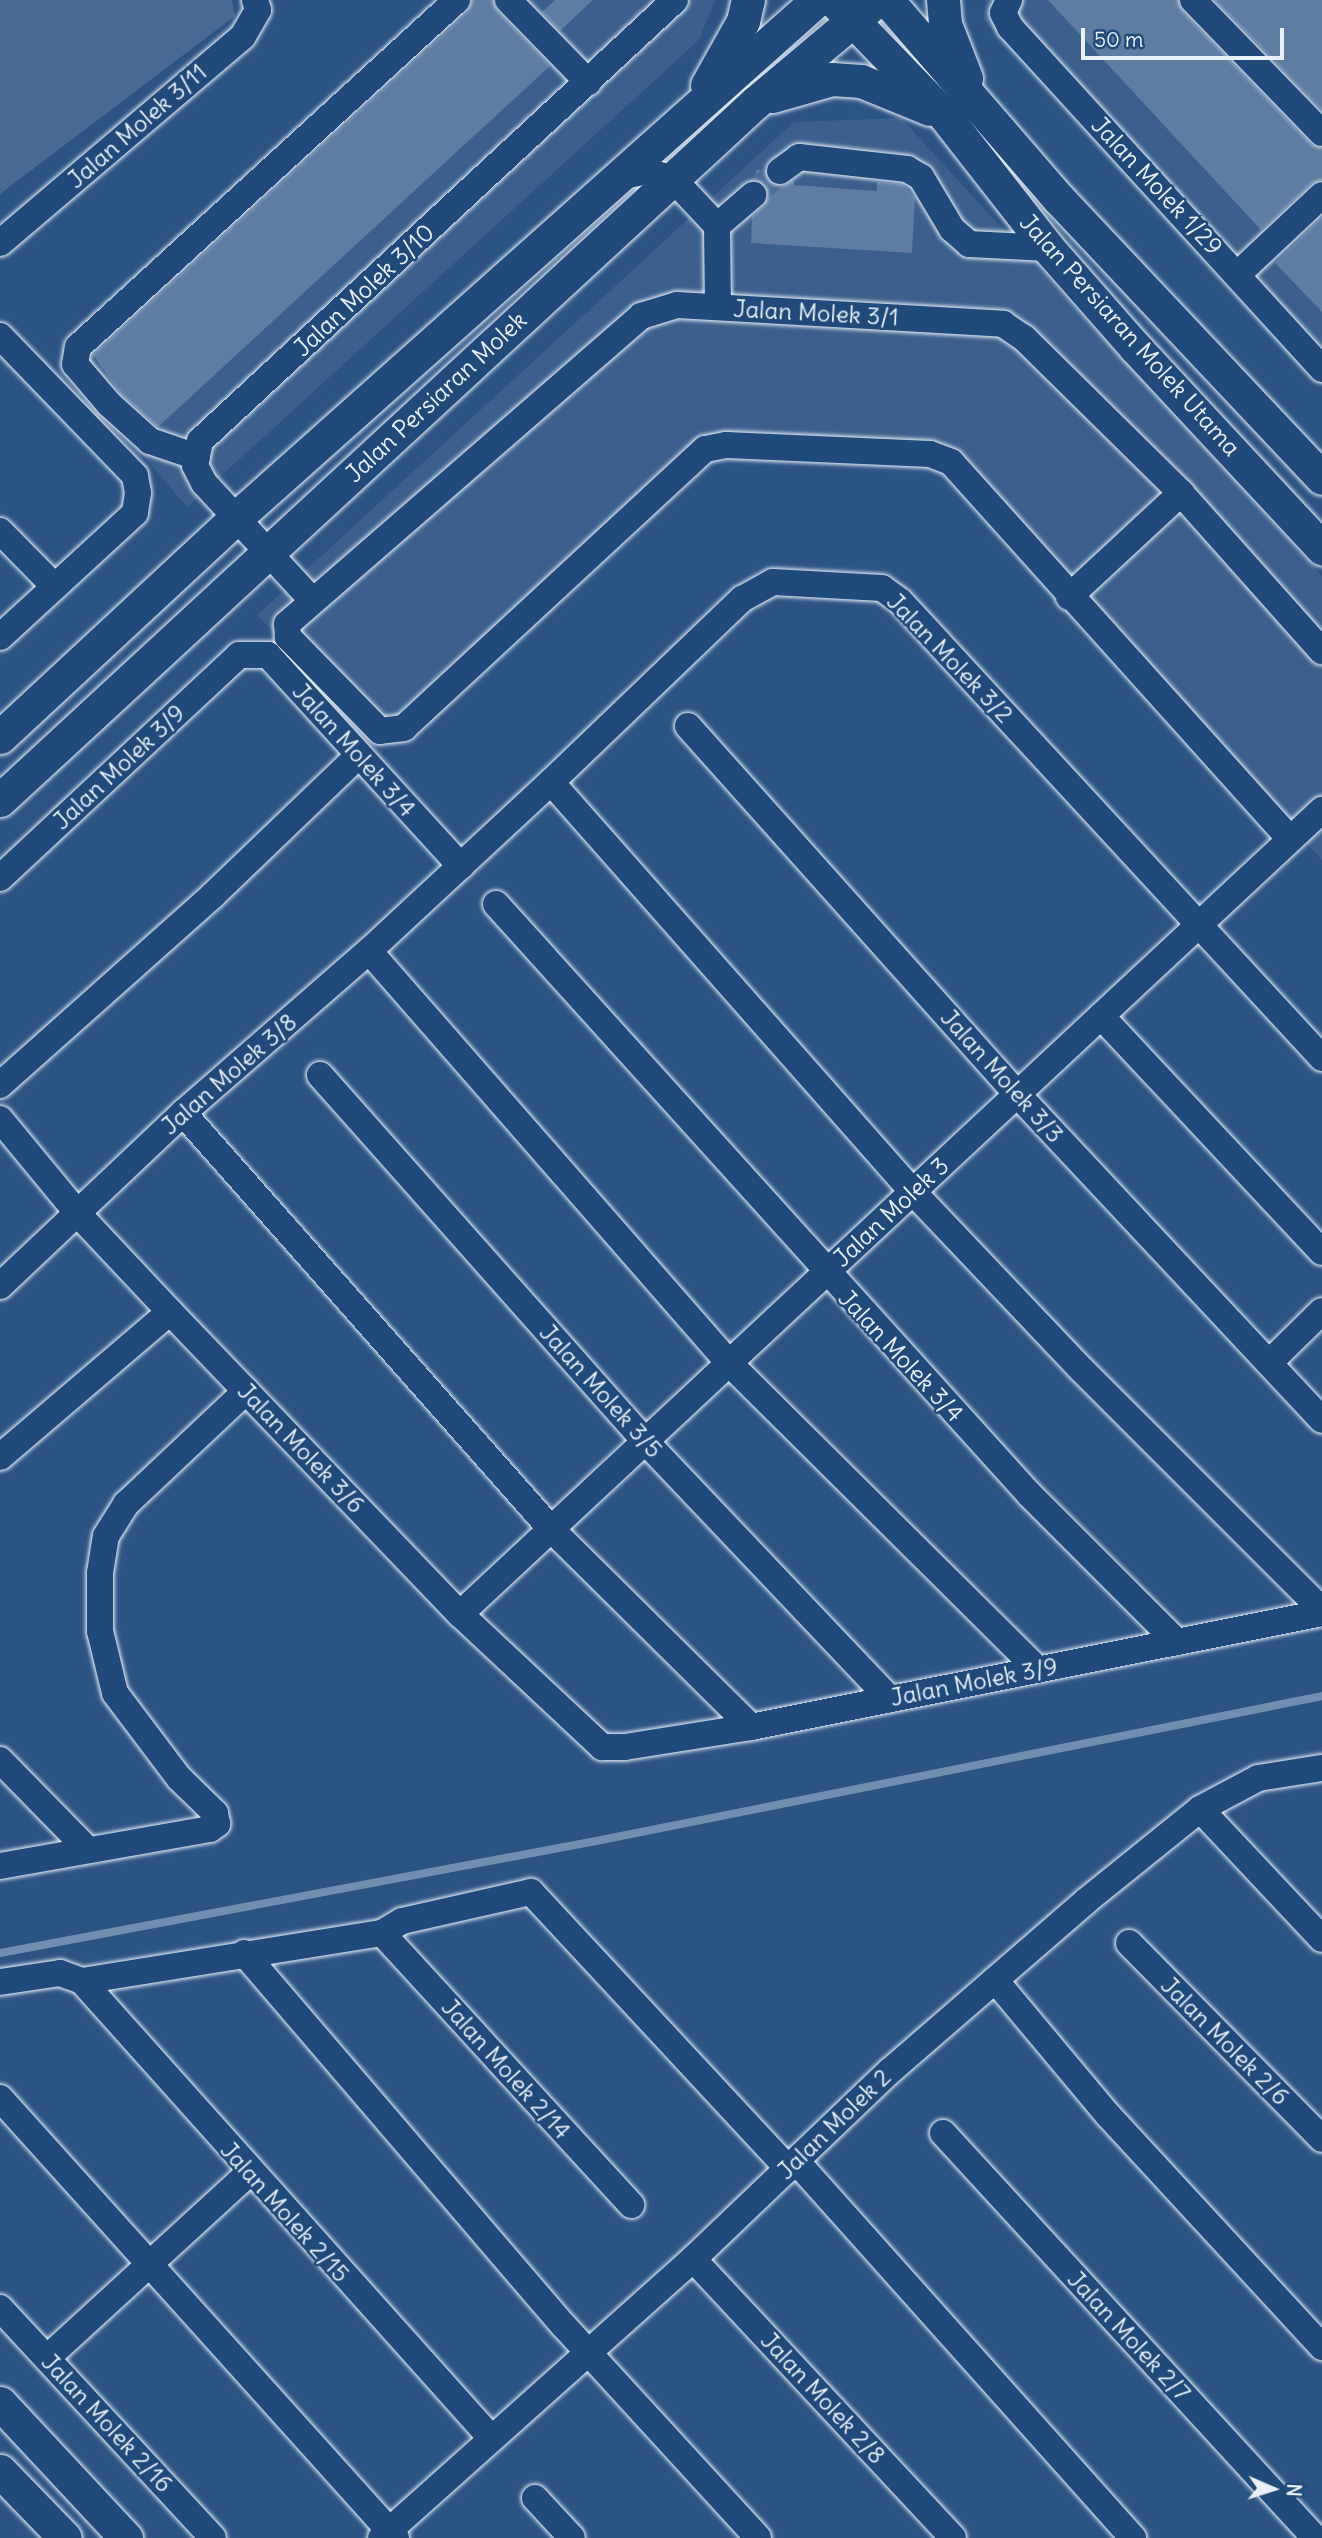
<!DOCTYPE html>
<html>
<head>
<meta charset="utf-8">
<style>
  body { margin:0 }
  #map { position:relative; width:1322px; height:2538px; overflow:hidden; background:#2b5482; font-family:Delius,sans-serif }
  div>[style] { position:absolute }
  .built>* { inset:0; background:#3a608b }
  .green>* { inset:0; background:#476b93 }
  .stream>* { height:8px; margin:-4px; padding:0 4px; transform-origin:4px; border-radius:4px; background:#708ead }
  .building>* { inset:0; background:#5d7da1 }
  .minor-tunnel>* { height:26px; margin-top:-13px; transform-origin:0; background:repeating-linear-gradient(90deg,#476c94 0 26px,transparent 0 39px) }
  .roads { filter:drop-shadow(0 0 2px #e8f1f8) drop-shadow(0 0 2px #e8f1f8) }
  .minor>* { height:26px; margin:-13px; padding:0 13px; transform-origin:13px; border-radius:13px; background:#1f4a7a }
  .major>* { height:33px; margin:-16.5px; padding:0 16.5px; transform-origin:16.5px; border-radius:16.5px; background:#1f4a7a }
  span { translate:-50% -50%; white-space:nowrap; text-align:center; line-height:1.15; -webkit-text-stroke:5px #1f4a7a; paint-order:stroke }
  .street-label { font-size:24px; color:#e8f1f8 }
  .north { position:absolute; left:1238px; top:2454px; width:70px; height:70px; -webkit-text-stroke:5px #1f4a7a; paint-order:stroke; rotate:93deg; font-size:19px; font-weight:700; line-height:28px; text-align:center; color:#e8f1f8 }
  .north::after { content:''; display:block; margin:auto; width:24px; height:32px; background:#e8f1f8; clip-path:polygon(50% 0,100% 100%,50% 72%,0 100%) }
  .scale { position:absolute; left:1081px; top:28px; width:203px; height:32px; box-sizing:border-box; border:4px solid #e8f1f8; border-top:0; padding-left:9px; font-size:21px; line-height:24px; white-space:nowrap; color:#e8f1f8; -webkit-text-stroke:5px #1f4a7a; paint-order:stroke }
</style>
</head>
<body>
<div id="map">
  <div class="built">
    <i style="clip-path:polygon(443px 0,715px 0,699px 40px,187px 507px,64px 362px)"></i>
    <i style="clip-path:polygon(986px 0,1322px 0,1322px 385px,983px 19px)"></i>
    <i style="clip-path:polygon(901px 118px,1322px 576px,1322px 860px,946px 454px,708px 451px,383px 743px,257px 615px,794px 122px)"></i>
  </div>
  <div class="green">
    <i style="clip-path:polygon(0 0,232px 0,235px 16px,0 194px)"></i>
  </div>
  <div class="stream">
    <i style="left:0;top:1953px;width:601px;rotate:-10.64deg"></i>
    <i style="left:591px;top:1842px;width:745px;rotate:-11.29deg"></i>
  </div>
  <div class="building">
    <i style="clip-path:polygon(472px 0,493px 0,497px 11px,550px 66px,158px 427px,120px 393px,93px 355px,468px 12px)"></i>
    <i style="clip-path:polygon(555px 0,593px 0,560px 31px,542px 12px)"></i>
    <i style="clip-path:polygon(1048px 0,1178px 0,1182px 11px,1311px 144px,1322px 148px,1322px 180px,1311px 184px,1261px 230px)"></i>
    <i style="clip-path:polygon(1215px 0,1322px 0,1322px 110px)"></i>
    <i style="clip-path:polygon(756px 170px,765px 170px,768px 181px,781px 187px,794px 180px,794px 185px,877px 191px,877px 182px,902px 184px,915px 198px,912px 253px,751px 243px,752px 216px,764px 206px,769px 193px,755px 180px)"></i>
    <i style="clip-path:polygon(1322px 217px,1322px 312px,1275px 263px)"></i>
  </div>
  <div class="minor-tunnel">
    <i style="left:753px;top:195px;width:36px;rotate:-42deg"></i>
  </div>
  <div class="roads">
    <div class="minor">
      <i style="left:508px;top:0;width:115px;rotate:45.7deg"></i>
      <i style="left:1009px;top:0;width:14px;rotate:115deg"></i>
      <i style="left:1003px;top:13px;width:16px;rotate:63deg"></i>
      <i style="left:1010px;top:27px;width:463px;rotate:47.6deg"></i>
      <i style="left:1193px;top:0;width:185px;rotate:45.9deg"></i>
      <i style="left:780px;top:171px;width:24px;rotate:-36deg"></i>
      <i style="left:799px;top:157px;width:109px;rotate:6.3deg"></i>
      <i style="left:907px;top:169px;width:16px;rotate:30deg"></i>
      <i style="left:921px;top:177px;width:61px;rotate:59.2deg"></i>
      <i style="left:952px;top:229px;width:23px;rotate:41deg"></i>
      <i style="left:969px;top:244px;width:79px;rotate:2.9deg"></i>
      <i style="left:619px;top:177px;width:30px;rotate:-12deg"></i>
      <i style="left:648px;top:171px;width:26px;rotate:18deg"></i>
      <i style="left:673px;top:179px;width:64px;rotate:46.9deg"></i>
      <i style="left:717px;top:226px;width:81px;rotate:89.3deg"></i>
      <i style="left:717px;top:226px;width:48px;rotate:-40.7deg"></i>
      <i style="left:0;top:243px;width:319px;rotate:-40.4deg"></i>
      <i style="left:243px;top:36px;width:30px;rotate:-60deg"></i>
      <i style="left:258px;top:10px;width:10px;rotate:-107deg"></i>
      <i style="left:1238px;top:274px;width:115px;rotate:-43.2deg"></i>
      <i style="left:0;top:336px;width:194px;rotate:46deg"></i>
      <i style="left:135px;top:476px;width:17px;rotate:80deg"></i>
      <i style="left:138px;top:493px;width:20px;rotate:99deg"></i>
      <i style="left:135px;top:513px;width:183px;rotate:137.4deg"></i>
      <i style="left:197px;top:457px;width:50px;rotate:-161.2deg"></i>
      <i style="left:150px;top:441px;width:55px;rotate:-137.9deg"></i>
      <i style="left:109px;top:404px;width:52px;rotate:-130.4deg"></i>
      <i style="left:75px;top:364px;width:17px;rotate:-80deg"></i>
      <i style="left:78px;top:347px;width:514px;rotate:-42.48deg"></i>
      <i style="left:0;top:531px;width:78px;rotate:45.5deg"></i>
      <i style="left:1069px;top:597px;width:153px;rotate:-42.9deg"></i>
      <i style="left:312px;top:600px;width:159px;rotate:-132.7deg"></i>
      <i style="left:204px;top:483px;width:20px;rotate:-117deg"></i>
      <i style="left:195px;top:465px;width:25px;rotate:-78deg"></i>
      <i style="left:200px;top:441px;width:648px;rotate:-42.87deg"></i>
      <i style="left:688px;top:726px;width:494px;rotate:48.2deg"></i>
      <i style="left:1017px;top:1094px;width:446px;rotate:46.9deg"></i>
      <i style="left:551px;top:782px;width:547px;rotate:48.56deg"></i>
      <i style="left:913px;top:1192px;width:244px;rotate:46.5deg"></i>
      <i style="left:1081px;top:1369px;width:341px;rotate:45deg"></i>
      <i style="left:1290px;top:839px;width:507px;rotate:-131.96deg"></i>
      <i style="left:951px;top:462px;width:22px;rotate:-159deg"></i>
      <i style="left:930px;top:454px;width:204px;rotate:-177.5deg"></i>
      <i style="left:726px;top:445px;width:21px;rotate:169deg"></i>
      <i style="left:705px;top:449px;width:410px;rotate:137.2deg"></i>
      <i style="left:404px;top:728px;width:24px;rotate:173deg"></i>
      <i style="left:380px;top:731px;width:132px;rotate:-134.4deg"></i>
      <i style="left:288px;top:637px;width:13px;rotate:-94deg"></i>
      <i style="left:287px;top:624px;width:469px;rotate:-41deg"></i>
      <i style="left:641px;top:316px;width:38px;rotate:-17deg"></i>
      <i style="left:677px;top:305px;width:327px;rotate:3.3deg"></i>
      <i style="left:1003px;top:324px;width:25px;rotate:34deg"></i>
      <i style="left:1024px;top:338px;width:221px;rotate:44.6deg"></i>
      <i style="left:1181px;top:493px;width:212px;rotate:48.3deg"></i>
      <i style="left:0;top:878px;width:327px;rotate:-43deg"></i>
      <i style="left:239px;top:655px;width:29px"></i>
      <i style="left:268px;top:655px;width:286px;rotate:47.6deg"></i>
      <i style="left:496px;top:904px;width:797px;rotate:47.9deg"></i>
      <i style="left:1030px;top:1495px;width:208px;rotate:45deg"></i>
      <i style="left:369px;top:951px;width:547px;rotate:48.85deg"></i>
      <i style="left:729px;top:1363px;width:434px;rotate:44.8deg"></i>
      <i style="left:1101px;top:1016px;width:323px;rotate:46.9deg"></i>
      <i style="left:320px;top:1075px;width:489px;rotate:48.4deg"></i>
      <i style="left:645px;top:1441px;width:356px;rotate:46.5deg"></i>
      <i style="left:0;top:1085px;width:285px;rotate:-41.7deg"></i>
      <i style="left:213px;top:895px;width:202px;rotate:-43.8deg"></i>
      <i style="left:183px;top:1113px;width:555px;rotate:48.5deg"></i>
      <i style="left:551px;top:1529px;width:281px;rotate:44.7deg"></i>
      <i style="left:0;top:1119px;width:124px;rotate:50.5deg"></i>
      <i style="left:79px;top:1215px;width:133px;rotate:46.8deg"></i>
      <i style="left:170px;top:1312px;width:419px;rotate:46.2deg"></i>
      <i style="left:460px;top:1614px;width:195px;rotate:43.1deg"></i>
      <i style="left:602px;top:1747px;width:23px"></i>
      <i style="left:625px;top:1747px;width:128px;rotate:-9deg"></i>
      <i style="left:751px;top:1727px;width:582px;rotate:-11.29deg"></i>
      <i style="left:0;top:1286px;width:252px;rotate:-43.4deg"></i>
      <i style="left:183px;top:1113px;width:247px;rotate:-41.1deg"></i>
      <i style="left:369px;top:951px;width:248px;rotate:-42.9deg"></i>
      <i style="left:551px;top:782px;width:265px;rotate:-43.8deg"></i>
      <i style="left:742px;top:599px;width:35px;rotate:-29deg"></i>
      <i style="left:773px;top:582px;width:109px;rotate:3.2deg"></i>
      <i style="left:882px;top:588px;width:22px;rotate:36deg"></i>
      <i style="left:900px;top:601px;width:622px;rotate:47.28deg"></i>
      <i style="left:1269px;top:1363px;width:74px;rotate:-44.5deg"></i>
      <i style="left:0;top:1457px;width:223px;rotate:-40.5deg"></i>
      <i style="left:460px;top:1614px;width:1179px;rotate:-43.01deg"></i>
      <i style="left:0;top:1760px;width:126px;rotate:45.6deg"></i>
      <i style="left:1200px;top:1809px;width:178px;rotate:46.8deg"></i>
      <i style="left:0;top:1866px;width:213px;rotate:-10deg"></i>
      <i style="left:210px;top:1829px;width:9px;rotate:-36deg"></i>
      <i style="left:217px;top:1824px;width:11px;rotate:-100deg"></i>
      <i style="left:215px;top:1813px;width:50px;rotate:-135.8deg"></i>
      <i style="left:179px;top:1778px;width:106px;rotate:-127deg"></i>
      <i style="left:115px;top:1693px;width:64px;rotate:-103.6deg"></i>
      <i style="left:100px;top:1631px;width:58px;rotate:-90deg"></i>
      <i style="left:100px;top:1573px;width:37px;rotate:-81deg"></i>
      <i style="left:106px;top:1536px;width:38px;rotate:-58deg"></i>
      <i style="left:126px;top:1504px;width:165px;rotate:-43.3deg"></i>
      <i style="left:382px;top:1933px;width:369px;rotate:47.5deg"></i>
      <i style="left:1129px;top:1943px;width:275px;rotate:45.4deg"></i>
      <i style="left:244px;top:1953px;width:491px;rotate:49.4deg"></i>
      <i style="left:564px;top:2326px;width:287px;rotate:47.5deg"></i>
      <i style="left:995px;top:1980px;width:176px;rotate:50.1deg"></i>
      <i style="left:1108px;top:2115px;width:316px;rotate:47.3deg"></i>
      <i style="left:82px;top:1981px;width:613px;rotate:48.17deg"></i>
      <i style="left:0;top:1982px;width:61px;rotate:-8.5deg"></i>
      <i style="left:60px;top:1973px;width:23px;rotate:20deg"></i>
      <i style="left:82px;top:1981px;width:304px;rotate:-9.1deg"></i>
      <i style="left:382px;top:1933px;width:23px;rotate:-31deg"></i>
      <i style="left:402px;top:1921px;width:132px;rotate:-12.7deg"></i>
      <i style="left:531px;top:1892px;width:378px;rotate:47.1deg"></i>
      <i style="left:0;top:2098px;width:592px;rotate:48.01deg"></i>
      <i style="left:943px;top:2133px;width:550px;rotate:47.43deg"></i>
      <i style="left:796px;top:2161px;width:506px;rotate:48.21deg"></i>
      <i style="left:693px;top:2259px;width:381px;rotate:47deg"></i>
      <i style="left:0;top:2308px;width:313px;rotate:47.2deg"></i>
      <i style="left:47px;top:2358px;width:274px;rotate:-42.5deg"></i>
      <i style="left:535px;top:2498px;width:54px;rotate:47.2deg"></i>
      <i style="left:381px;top:2538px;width:419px;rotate:-41.8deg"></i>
      <i style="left:693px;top:2259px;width:272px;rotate:-43.7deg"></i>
      <i style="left:890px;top:2071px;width:259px;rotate:-40.9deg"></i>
      <i style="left:1086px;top:1901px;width:146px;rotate:-38.9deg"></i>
      <i style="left:1200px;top:1809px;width:66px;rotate:-28.1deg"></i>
      <i style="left:1258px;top:1778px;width:65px;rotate:-8.9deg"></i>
    </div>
    <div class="major">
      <i style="left:887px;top:0;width:263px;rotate:49.2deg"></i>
      <i style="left:1059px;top:199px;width:383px;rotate:46.7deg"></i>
      <i style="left:943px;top:0;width:24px;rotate:85deg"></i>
      <i style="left:945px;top:24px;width:58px;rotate:68.7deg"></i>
      <i style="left:837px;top:4px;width:156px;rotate:46deg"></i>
      <i style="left:945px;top:116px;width:167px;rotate:52deg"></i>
      <i style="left:1048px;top:248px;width:132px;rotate:48.7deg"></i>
      <i style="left:1135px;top:347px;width:275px;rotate:47.1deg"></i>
      <i style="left:707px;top:85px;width:73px;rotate:-60.6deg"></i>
      <i style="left:743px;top:21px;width:22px;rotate:-77deg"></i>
      <i style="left:772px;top:96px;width:62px;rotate:-15.8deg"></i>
      <i style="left:832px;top:79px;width:29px;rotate:4deg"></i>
      <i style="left:861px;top:81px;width:74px;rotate:22.1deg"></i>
      <i style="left:0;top:737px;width:322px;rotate:-42.9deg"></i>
      <i style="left:236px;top:518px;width:778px;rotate:-41.72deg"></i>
      <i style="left:0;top:800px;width:1029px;rotate:-42.72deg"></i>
      <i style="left:756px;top:102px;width:158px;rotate:-40.1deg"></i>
      <i style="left:0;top:2403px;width:185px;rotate:47deg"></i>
      <i style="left:0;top:2471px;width:93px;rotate:45.9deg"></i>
    </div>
  </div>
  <div class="street-label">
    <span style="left:137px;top:126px;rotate:-41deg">Jalan Molek 3/11</span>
    <span style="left:1157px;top:186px;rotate:47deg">Jalan Molek 1/29</span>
    <span style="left:364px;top:290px;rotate:-43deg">Jalan Molek 3/10</span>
    <span style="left:816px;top:313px;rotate:3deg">Jalan Molek 3/1</span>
    <span style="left:1130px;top:335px;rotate:48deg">Jalan Persiaran Molek Utama</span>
    <span style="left:436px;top:397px;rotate:-43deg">Jalan Persiaran Molek</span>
    <span style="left:950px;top:658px;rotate:46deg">Jalan Molek 3/2</span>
    <span style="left:354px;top:750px;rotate:48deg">Jalan Molek 3/4</span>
    <span style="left:119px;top:767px;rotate:-43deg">Jalan Molek 3/9</span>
    <span style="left:229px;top:1074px;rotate:-41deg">Jalan Molek 3/8</span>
    <span style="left:1002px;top:1076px;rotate:48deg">Jalan Molek 3/3</span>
    <span style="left:891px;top:1212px;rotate:-43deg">Jalan Molek 3</span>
    <span style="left:901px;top:1356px;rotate:47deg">Jalan Molek 3/4</span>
    <span style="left:601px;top:1391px;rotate:48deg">Jalan Molek 3/5</span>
    <span style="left:301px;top:1448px;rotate:46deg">Jalan Molek 3/6</span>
    <span style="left:974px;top:1682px;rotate:-11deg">Jalan Molek 3/9</span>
    <span style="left:1225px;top:2041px;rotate:45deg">Jalan Molek 2/6</span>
    <span style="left:506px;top:2069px;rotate:48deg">Jalan Molek 2/14</span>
    <span style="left:834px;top:2124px;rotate:-44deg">Jalan Molek 2</span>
    <span style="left:285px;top:2212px;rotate:48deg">Jalan Molek 2/15</span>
    <span style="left:1129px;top:2336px;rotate:47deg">Jalan Molek 2/7</span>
    <span style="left:823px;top:2398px;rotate:47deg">Jalan Molek 2/8</span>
    <span style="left:107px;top:2423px;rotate:47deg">Jalan Molek 2/16</span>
  </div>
  <div class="north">N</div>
  <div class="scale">50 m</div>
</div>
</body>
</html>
